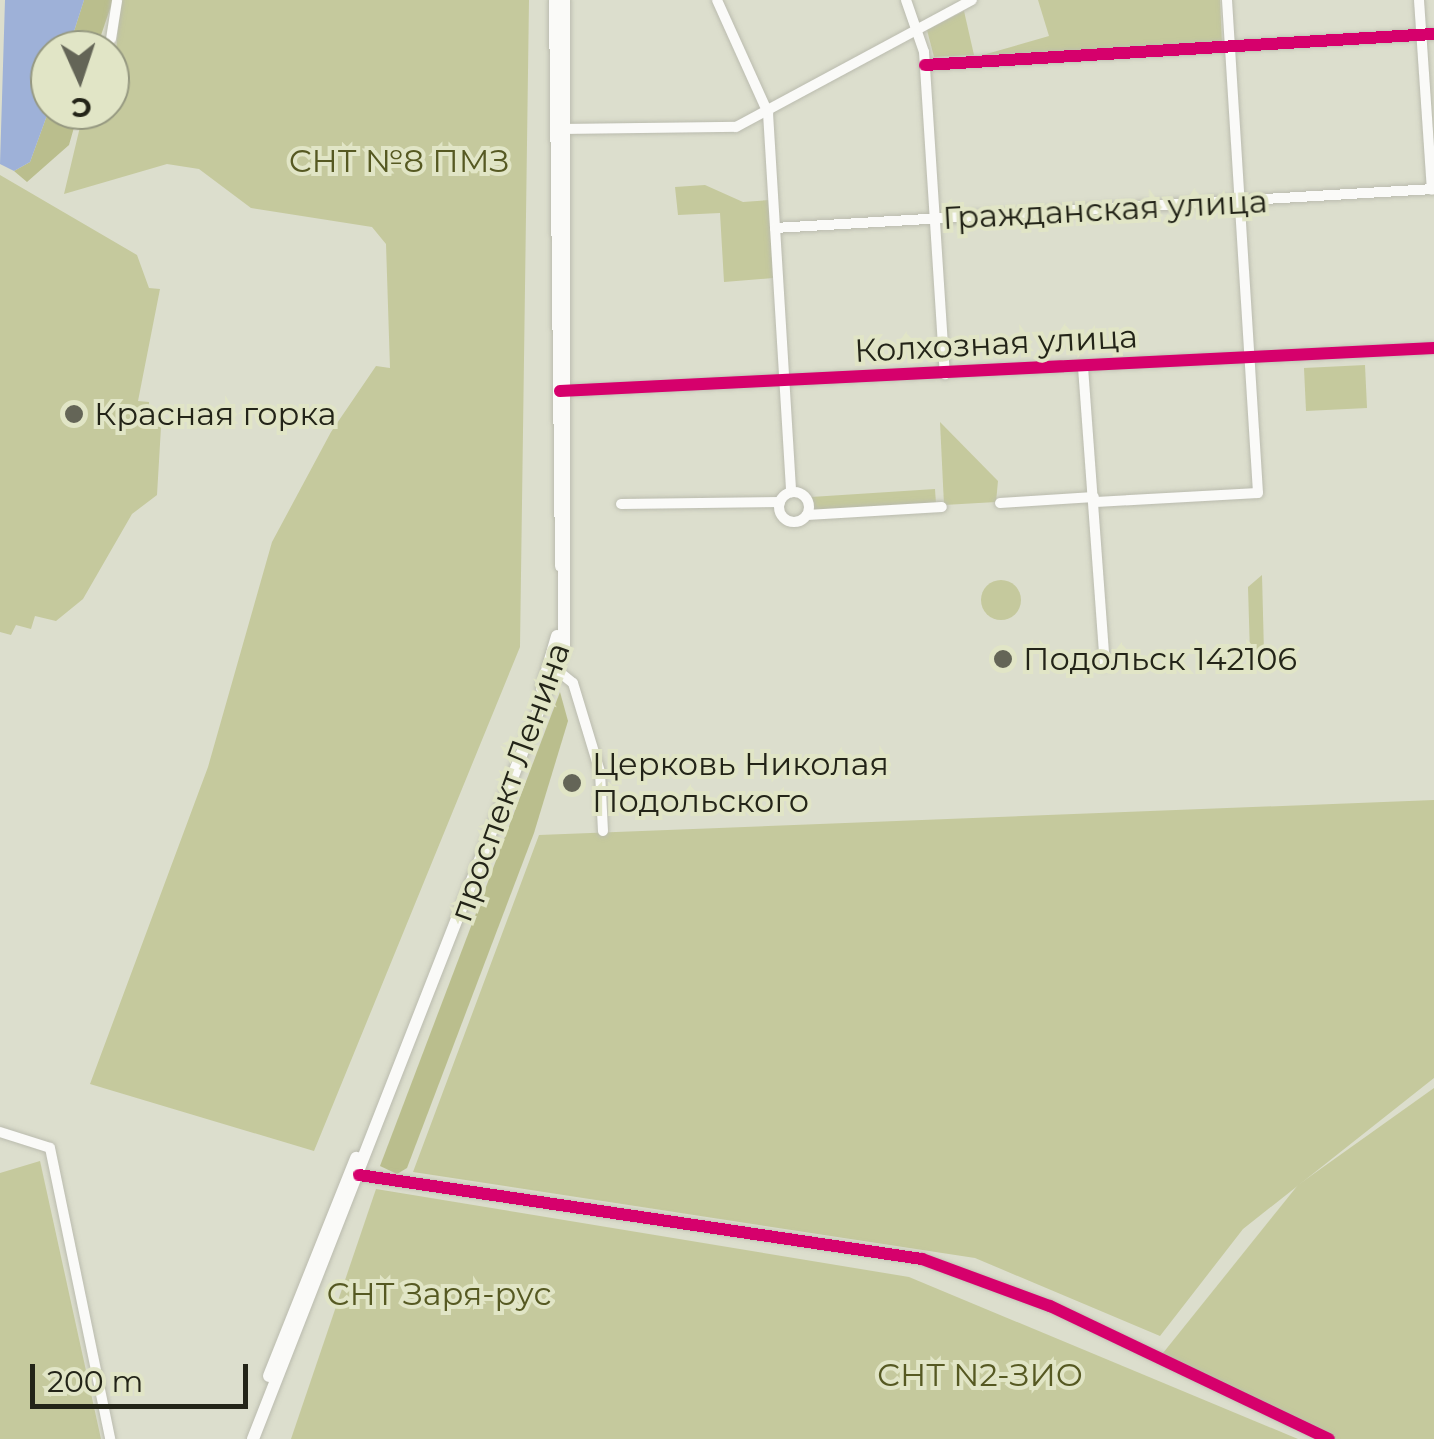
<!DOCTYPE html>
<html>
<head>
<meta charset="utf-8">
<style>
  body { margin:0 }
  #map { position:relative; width:1434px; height:1439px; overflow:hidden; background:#dcdecd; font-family:Montserrat,sans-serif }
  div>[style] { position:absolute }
  .green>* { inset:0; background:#c5c99d }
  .round { border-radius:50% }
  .forest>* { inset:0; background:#babe8d }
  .water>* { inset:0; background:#9eb1d8 }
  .roads { filter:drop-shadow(0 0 2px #babbae) drop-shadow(0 0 2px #babbae) }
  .minor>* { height:10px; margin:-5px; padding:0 5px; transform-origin:5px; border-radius:5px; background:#fafaf8 }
  .minor>.ring { margin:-5px; padding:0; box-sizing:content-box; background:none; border:10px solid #fafaf8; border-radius:50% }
  .major>* { height:12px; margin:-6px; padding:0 6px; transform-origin:6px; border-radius:6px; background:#fafaf8 }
  .cycleway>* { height:12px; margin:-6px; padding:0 6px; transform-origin:6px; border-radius:6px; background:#d6006c }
  .dots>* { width:28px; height:28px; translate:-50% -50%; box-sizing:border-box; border:5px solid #e1e5c6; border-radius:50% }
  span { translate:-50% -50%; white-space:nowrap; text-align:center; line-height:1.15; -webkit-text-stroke:8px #e1e5c6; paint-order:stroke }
  .park-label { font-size:32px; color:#565922 }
  .street-label { font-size:32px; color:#232418 }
  .poi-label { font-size:32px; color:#232418 }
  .left { translate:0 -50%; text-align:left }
  .north { position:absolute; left:30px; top:30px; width:100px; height:100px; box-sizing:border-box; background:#e1e5c6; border:2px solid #959880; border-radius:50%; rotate:177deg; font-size:28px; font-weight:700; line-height:40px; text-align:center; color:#232418 }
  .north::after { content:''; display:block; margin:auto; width:35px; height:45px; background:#646557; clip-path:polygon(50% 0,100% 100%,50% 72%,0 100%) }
  .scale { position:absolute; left:30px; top:1364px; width:218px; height:45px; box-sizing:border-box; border:5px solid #232418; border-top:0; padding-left:12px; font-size:30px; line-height:35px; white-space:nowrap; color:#232418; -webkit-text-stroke:8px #e1e5c6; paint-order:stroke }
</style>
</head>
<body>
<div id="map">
  <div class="green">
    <i style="clip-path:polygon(121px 0,529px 0,520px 647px,314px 1151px,90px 1084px,208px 767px,272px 542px,331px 432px,376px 366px,390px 368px,386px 244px,372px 227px,251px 208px,199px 169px,167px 164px,64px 194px,84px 110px,110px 110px)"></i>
    <i style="clip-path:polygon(1038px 0,1220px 0,1222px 43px,983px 55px,1049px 36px)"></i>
    <i style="clip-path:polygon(964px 11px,974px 55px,934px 57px,927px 30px)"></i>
    <i style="clip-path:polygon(0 175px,137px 255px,149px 288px,160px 289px,138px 401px,149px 402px,148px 425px,161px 427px,157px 495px,132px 514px,83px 599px,56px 621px,35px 616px,31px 629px,16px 625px,11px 635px,0 632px)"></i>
    <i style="clip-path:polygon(705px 185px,743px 202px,769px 200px,773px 278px,724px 282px,720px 213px,678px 215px,675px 187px)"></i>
    <i style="clip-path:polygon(1365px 365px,1367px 408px,1306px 411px,1304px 368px)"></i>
    <i style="clip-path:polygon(940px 422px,998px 481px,996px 502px,944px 505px)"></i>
    <i style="clip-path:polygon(935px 489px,936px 504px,812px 512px,811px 497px)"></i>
    <i style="clip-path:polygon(1262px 575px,1264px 653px,1250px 654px,1248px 587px)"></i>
    <i class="round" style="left:981px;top:580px;width:40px;height:40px"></i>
    <i style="clip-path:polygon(1434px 800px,1434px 1078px,1243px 1229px,1160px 1336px,975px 1258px,413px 1172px,539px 835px)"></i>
    <i style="clip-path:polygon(1434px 1088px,1434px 1439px,1330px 1439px,1159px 1358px,1298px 1185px)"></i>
    <i style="clip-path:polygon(40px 1161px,101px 1439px,0 1439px,0 1173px)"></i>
    <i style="clip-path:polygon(376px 1189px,909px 1277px,1298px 1439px,291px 1439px)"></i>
  </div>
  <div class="forest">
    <i style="clip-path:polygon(84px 0,113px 0,96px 50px,68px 50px)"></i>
    <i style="clip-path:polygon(50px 107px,79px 110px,69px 145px,27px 182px,14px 171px,30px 162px)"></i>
    <i style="clip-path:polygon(560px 692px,568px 721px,534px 833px,407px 1168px,397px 1174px,380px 1166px)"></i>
  </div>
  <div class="water">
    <i style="clip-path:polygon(5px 0,84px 0,68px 50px,50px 50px,50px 107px,30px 162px,14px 171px,0 164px)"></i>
  </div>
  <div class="roads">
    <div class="minor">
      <i style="left:717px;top:0;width:124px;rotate:65.7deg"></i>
      <i style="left:768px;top:113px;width:380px;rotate:86.5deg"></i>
      <i style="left:906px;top:0;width:55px;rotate:70.9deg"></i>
      <i style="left:924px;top:52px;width:323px;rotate:86.3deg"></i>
      <i style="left:1419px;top:0;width:190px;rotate:86.1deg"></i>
      <i style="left:111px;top:39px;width:39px;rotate:-81deg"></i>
      <i style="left:925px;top:65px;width:510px;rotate:-3.49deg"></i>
      <i style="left:566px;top:129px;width:170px;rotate:-0.7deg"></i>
      <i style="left:736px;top:127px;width:268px;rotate:-28.3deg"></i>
      <i style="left:775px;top:228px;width:660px;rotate:-3.39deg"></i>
      <i style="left:1083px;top:367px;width:298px;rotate:85.8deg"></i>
      <i style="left:561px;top:391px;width:874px;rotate:-2.82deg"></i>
      <i class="ring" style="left:779px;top:492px;width:20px;height:20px"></i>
      <i style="left:1096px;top:502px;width:162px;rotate:-3.2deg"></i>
      <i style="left:1258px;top:493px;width:494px;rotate:-93.6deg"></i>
      <i style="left:1000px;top:503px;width:94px;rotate:-3.7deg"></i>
      <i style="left:621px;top:504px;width:159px;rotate:-0.7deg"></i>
      <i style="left:807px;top:515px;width:135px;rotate:-3.4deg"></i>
      <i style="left:558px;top:671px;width:19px;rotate:39deg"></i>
      <i style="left:573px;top:683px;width:93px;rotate:73.1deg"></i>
      <i style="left:600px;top:772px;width:59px;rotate:87.1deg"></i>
      <i style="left:0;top:1132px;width:52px;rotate:17.7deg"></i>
      <i style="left:50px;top:1148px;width:297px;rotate:78.3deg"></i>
      <i style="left:359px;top:1175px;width:569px;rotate:8.49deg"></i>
      <i style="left:922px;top:1259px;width:136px;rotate:20.2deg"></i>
      <i style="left:1050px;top:1306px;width:309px;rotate:25.5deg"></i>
    </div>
    <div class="major">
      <i style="left:555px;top:0;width:566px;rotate:89.39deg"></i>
      <i style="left:542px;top:688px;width:54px;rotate:-73.9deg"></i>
      <i style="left:269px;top:1376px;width:235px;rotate:-68.2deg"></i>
      <i style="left:253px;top:1439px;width:852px;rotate:-68.59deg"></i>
      <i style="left:564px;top:646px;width:646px;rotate:-90deg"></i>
    </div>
  </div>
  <div class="cycleway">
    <i style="left:925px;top:65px;width:510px;rotate:-3.49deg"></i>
    <i style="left:560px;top:391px;width:875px;rotate:-2.82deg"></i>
    <i style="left:359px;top:1175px;width:569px;rotate:8.49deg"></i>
    <i style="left:922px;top:1259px;width:136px;rotate:20.2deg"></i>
    <i style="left:1050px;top:1306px;width:309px;rotate:25.5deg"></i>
  </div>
  <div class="dots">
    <i style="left:74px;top:414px;background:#646557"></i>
    <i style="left:1003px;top:659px;background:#646557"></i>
    <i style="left:572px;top:783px;background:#646557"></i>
  </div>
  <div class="park-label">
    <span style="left:399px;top:161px">СНТ №8 ПМЗ</span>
    <span style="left:439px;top:1294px">СНТ Заря-рус</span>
    <span style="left:980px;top:1375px">СНТ N2-ЗИО</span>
  </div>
  <div class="street-label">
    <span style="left:1105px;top:210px;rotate:-3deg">Гражданская улица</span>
    <span style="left:996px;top:344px;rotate:-3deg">Колхозная улица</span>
    <span style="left:510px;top:782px;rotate:-70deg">проспект Ленина</span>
  </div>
  <div class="poi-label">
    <span class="left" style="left:94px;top:414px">Красная горка</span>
    <span class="left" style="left:1023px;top:659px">Подольск 142106</span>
    <span class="left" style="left:592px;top:783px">Церковь Николая<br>Подольского</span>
  </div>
  <div class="north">С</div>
  <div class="scale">200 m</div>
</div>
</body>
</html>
